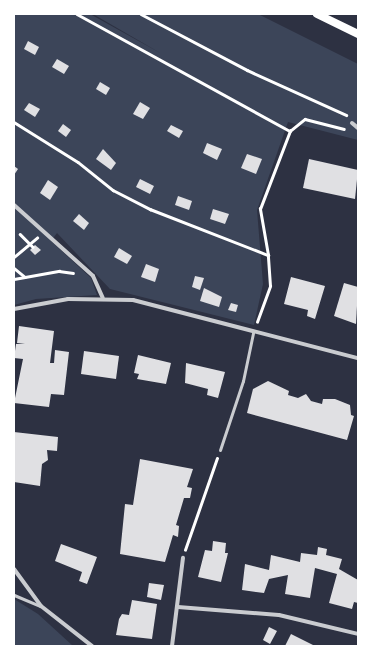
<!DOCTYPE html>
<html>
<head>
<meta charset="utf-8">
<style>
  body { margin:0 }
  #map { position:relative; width:372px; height:660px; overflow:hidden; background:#2d3142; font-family:"Space Grotesk",sans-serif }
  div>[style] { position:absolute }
  .green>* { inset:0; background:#3c4559 }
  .building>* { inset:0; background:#e0e0e3 }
  .path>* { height:2.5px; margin:-1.25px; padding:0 1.25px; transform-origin:1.25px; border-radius:1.25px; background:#fff }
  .service>* { height:3px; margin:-1.5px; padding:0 1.5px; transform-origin:1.5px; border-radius:1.5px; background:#caccd0 }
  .minor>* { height:4px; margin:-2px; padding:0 2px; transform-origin:2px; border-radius:2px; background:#caccd0 }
  .secondary>* { height:8px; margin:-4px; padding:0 4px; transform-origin:4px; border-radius:4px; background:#fff }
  span { translate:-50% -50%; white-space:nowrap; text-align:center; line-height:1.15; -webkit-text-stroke:4px #fff; paint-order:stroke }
  .frame { position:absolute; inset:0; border:15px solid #fff; pointer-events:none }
</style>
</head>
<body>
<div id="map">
  <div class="green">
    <i style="clip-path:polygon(14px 14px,90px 14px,162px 54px,93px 14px,258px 14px,358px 64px,358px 140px,288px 122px,257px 210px,263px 284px,254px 325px,110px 289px,57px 233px,51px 241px,91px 278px,97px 295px,36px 299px,14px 305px)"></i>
    <i style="clip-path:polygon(14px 599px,38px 614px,73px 646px,14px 646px)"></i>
  </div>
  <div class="building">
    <i style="clip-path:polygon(28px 41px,39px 47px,35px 55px,24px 49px)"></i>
    <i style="clip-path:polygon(57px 59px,69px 66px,64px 74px,52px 67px)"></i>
    <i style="clip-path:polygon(100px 82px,110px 88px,106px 95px,96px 89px)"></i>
    <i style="clip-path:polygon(140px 102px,150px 108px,143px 119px,133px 114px)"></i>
    <i style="clip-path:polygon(29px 103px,40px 109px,35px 117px,24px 110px)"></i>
    <i style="clip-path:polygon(63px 124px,71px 130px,66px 137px,58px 131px)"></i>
    <i style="clip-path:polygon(171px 125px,183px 131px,179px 138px,167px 131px)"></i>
    <i style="clip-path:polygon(207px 143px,222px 149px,217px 160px,203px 153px)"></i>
    <i style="clip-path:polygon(103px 149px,116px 163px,111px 170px,96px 159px)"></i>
    <i style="clip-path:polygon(247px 154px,262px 159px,256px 174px,241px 168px)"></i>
    <i style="clip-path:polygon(309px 159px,358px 170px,355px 199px,303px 188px)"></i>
    <i style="clip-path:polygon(14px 166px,18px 169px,14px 175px)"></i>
    <i style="clip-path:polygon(140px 179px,154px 186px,150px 194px,136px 187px)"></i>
    <i style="clip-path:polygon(48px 180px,58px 187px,50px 200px,40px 193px)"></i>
    <i style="clip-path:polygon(178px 196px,192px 201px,189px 210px,175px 205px)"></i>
    <i style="clip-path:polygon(213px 209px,229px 214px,225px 224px,210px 219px)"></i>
    <i style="clip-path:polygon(79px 214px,89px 223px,84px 230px,73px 221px)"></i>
    <i style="clip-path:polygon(35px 245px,41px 250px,35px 255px,30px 250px)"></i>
    <i style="clip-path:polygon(119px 248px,132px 256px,127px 264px,114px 257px)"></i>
    <i style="clip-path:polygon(146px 264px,159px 269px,155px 282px,141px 277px)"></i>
    <i style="clip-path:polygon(195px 276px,204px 278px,200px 290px,192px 287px)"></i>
    <i style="clip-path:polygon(291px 277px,325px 286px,315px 319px,307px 316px,308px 310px,284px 304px)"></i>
    <i style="clip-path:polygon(344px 283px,358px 287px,356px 324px,334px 316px)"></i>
    <i style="clip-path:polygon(204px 288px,222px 297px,219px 307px,200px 301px)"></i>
    <i style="clip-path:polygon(231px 303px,238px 305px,236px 312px,228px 310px)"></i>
    <i style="clip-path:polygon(19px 326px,54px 331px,50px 363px,54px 363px,55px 350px,69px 352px,64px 395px,51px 394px,49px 407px,14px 403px,23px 359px,14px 358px,16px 344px,25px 344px,17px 343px)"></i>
    <i style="clip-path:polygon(84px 351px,119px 356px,116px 379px,81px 374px)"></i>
    <i style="clip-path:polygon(138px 355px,171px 363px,166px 384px,137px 379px,139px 374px,134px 373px)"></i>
    <i style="clip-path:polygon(186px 363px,225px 372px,218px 398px,207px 395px,208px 389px,185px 383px)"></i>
    <i style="clip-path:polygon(268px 381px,289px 391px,288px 395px,298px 398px,306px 394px,311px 401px,322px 404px,323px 399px,335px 399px,350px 405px,351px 415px,354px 416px,347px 440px,247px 413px,253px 389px)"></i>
    <i style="clip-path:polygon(14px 432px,58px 437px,57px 451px,47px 450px,48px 460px,42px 464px,40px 486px,14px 482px)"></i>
    <i style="clip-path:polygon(140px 459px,193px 469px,187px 487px,192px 488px,190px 498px,184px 498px,176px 525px,179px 526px,178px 537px,173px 535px,165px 562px,120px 554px,125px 504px,133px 505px)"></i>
    <i style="clip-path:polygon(213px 541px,226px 543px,225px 553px,228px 553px,221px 582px,198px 577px,205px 550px,212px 551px)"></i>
    <i style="clip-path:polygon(61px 544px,97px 557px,87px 584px,79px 581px,82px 572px,55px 561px)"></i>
    <i style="clip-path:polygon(318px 547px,327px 549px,326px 555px,342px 559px,339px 569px,358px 580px,358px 603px,354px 602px,352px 609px,329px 603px,337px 574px,315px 568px,310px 598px,285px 594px,288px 575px,269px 579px,264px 593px,242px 590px,245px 564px,269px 570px,271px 555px,300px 562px,301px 553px,317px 555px)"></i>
    <i style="clip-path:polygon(149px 583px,164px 585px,161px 600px,147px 597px)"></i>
    <i style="clip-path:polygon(132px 600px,157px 604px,152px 639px,116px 635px,119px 619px,122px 614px,129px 615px)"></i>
    <i style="clip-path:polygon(269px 627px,277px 631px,270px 644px,263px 640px)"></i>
    <i style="clip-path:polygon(291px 634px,315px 646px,285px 646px)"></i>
  </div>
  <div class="path">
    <i style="left:77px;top:14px;width:243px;rotate:28.8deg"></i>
    <i style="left:141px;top:14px;width:120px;rotate:27.8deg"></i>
    <i style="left:247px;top:70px;width:109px;rotate:24.4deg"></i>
    <i style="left:14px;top:122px;width:75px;rotate:32deg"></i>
    <i style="left:78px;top:162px;width:45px;rotate:38.7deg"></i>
    <i style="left:113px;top:190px;width:42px;rotate:27.2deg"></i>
    <i style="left:150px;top:209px;width:127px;rotate:21.3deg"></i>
    <i style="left:268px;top:255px;width:47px;rotate:-99.9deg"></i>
    <i style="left:260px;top:209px;width:84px;rotate:-69deg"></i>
    <i style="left:290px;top:131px;width:19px;rotate:-39deg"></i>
    <i style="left:305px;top:119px;width:40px;rotate:14.4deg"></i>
    <i style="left:20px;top:234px;width:18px;rotate:45deg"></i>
    <i style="left:14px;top:257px;width:30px;rotate:-40deg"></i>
    <i style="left:14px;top:268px;width:14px;rotate:39deg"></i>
    <i style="left:14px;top:279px;width:46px;rotate:-10.1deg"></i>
    <i style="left:59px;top:271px;width:14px;rotate:8deg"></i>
    <i style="left:257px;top:322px;width:38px;rotate:-70deg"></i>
    <i style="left:270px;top:286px;width:31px;rotate:-94deg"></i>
    <i style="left:185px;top:550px;width:97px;rotate:-70.8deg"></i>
  </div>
  <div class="service">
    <i style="left:220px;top:450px;width:73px;rotate:-71.6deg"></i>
    <i style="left:243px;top:381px;width:49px;rotate:-78.2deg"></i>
    <i style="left:14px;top:595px;width:28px;rotate:23deg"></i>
  </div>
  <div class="minor">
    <i style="left:352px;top:123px;width:8px;rotate:40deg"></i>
    <i style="left:14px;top:205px;width:106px;rotate:41.9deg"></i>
    <i style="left:93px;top:276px;width:24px;rotate:66deg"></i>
    <i style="left:14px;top:309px;width:55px;rotate:-10.5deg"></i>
    <i style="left:68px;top:299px;width:65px;rotate:0.9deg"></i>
    <i style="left:133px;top:300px;width:232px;rotate:14.5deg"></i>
    <i style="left:14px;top:569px;width:46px;rotate:53.9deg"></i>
    <i style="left:41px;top:606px;width:65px;rotate:38.1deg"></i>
    <i style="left:178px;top:607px;width:101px;rotate:4.5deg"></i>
    <i style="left:279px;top:615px;width:81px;rotate:13.5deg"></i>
    <i style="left:172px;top:646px;width:89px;rotate:-82.9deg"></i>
  </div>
  <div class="secondary">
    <i style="left:317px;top:14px;width:46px;rotate:26deg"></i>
  </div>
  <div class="frame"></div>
</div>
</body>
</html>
